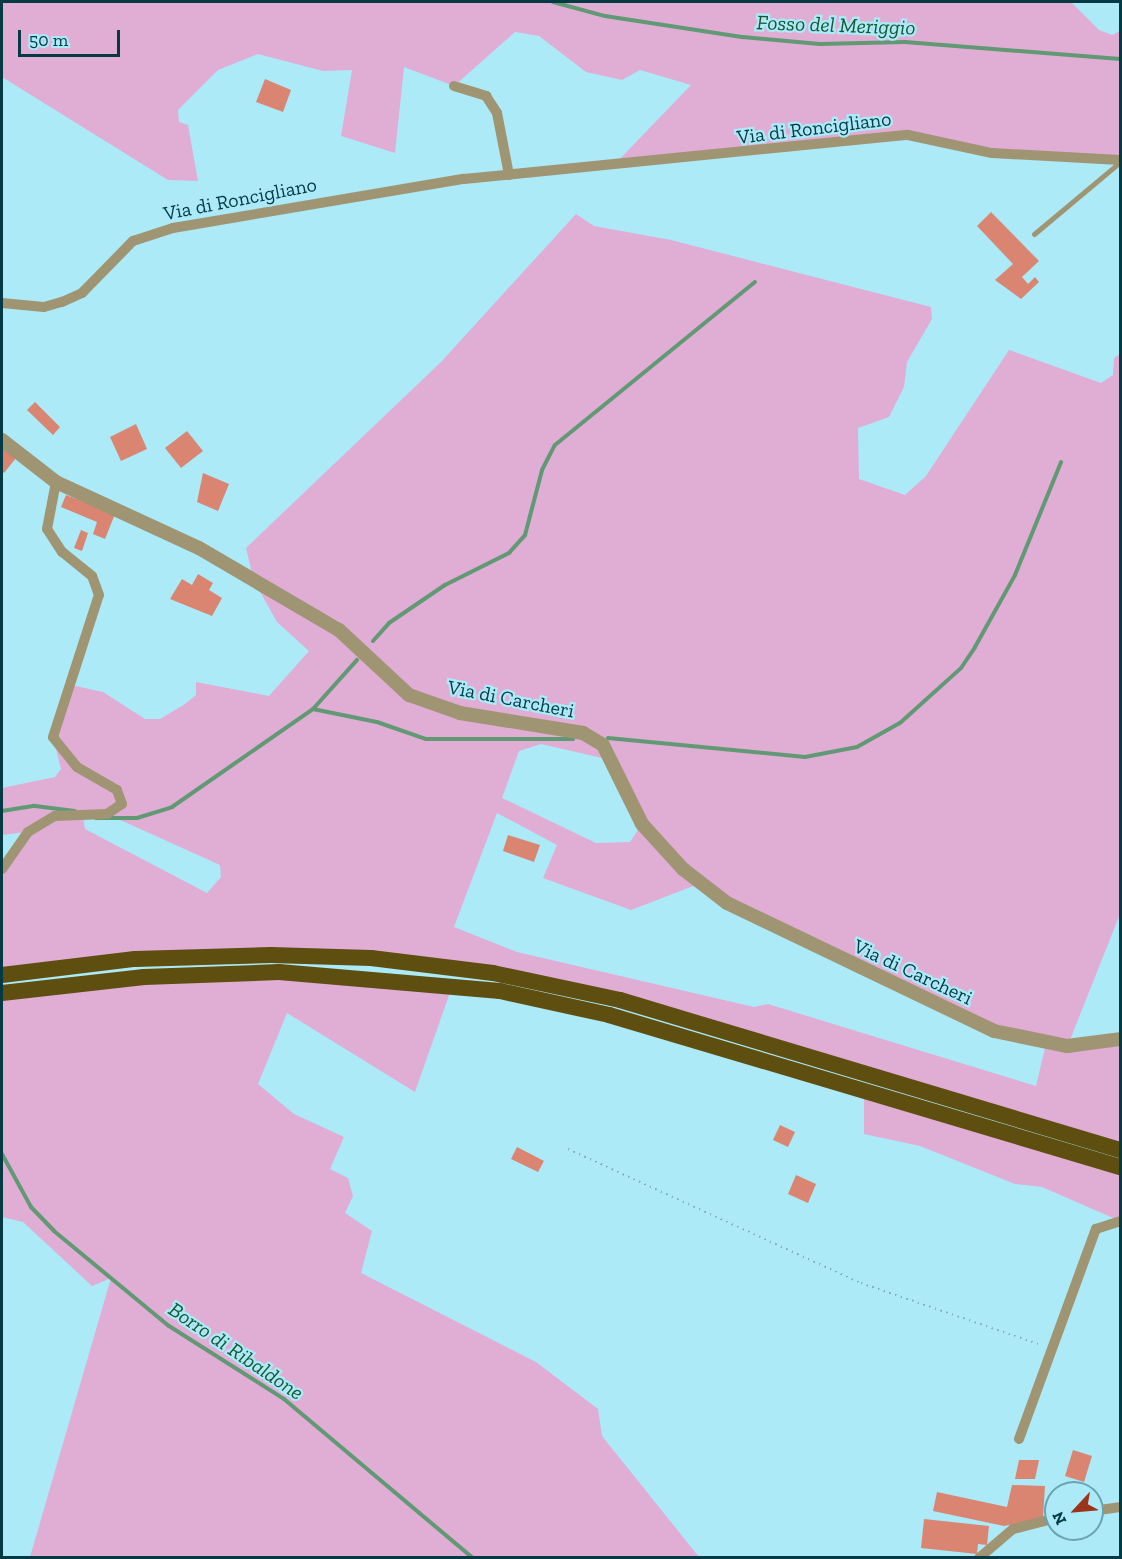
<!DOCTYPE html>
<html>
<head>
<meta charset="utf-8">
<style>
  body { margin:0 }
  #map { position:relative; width:1122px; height:1559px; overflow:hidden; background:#aceaf8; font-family:"Zilla Slab",serif }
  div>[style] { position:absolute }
  .green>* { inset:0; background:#e0add5 }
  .stream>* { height:4px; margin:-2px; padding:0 2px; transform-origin:2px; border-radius:2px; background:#609973 }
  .building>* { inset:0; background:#d98571 }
  .path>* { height:2px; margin-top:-1px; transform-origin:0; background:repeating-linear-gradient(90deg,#79b4c0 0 1.5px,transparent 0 6px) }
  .service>* { height:5px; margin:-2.5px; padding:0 2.5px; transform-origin:2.5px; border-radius:2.5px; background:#9f9573 }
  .minor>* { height:10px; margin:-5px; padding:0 5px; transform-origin:5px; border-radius:5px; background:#9f9573 }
  .tertiary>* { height:14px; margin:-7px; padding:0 7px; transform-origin:7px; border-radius:7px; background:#9f9573 }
  .trunk>* { height:16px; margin:-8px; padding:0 8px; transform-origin:8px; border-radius:8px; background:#5e4e10 }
  span { translate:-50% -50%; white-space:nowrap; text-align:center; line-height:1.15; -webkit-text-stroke:4.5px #aceaf8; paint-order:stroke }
  .street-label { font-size:20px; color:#053a44 }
  .water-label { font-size:21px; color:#155832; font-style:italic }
  .frame { position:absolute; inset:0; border:3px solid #053a44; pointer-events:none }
  .north { position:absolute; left:1044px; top:1481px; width:60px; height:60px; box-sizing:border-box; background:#aceaf8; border:2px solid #69a4b0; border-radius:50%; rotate:244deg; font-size:16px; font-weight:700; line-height:24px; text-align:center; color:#053a44 }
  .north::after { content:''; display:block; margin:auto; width:21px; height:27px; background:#9c331b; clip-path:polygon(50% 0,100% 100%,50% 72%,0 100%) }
  .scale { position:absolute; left:18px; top:30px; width:102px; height:27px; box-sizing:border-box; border:3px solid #053a44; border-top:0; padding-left:8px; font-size:18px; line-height:21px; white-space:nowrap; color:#053a44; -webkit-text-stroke:4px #aceaf8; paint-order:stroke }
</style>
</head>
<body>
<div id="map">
  <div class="green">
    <i style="clip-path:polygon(2px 2px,1071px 2px,1099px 30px,1112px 35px,1120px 31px,1120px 160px,1073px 161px,908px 135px,613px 166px,691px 85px,640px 70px,622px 80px,586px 72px,539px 36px,515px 32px,454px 86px,404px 67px,395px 153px,341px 136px,352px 70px,323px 71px,258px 54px,218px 70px,178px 110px,179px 122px,188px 125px,198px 181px,168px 180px,2px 77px)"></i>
    <i style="clip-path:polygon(evenodd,576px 214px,594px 226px,671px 240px,931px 307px,932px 319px,907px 362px,904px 387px,889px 417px,858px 428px,859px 479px,905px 495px,926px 476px,1009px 350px,1101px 383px,1113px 375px,1114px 358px,1120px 354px,1120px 914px,1068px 1045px,1120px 1039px,1120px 1150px,551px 984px,270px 955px,2px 975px,2px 869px,27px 832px,2px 835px,2px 788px,55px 777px,61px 769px,53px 737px,67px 684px,103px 692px,145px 719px,160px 719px,185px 704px,196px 695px,196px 682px,269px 696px,309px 651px,277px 622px,254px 581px,246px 548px,441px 362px,576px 214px,541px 744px,615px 761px,642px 824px,630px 842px,596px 843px,502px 798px,519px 751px,541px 744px,576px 214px,82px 811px,107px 814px,220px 865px,221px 877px,207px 893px,85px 829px,82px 811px,576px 214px,497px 813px,557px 845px,543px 878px,631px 910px,701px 883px,1029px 1041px,1046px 1044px,1036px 1086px,768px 1004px,754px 1007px,517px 952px,454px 927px,497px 813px)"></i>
    <i style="clip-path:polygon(190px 974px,453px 984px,415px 1092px,287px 1013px,258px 1084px,294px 1114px,344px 1137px,330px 1169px,348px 1178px,353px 1196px,345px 1213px,372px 1231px,361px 1273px,536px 1362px,598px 1409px,602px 1436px,699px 1557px,30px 1557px,111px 1278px,92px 1286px,23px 1222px,2px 1217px,2px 993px)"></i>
    <i style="clip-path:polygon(864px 1090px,1120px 1167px,1120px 1221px,1042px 1187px,1015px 1184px,920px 1146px,864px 1134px)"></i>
  </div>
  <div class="stream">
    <i style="left:553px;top:2px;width:54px;rotate:15.1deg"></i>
    <i style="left:605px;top:16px;width:140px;rotate:8.7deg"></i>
    <i style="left:743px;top:37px;width:77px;rotate:5.2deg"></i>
    <i style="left:820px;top:44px;width:85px;rotate:-1.3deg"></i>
    <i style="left:905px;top:42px;width:216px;rotate:4.5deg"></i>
    <i style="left:373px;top:641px;width:24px;rotate:-48deg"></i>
    <i style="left:389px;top:623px;width:68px;rotate:-34.2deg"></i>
    <i style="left:445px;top:585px;width:72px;rotate:-26.6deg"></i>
    <i style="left:509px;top:553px;width:24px;rotate:-48deg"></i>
    <i style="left:525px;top:535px;width:67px;rotate:-75.3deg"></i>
    <i style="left:542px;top:470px;width:28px;rotate:-63deg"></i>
    <i style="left:555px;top:445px;width:258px;rotate:-39.2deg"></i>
    <i style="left:313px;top:709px;width:65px;rotate:11.5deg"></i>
    <i style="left:377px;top:722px;width:52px;rotate:19.1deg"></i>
    <i style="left:426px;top:739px;width:147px"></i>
    <i style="left:608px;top:738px;width:198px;rotate:5.5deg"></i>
    <i style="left:805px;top:757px;width:53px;rotate:-10.9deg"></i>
    <i style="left:857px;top:747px;width:49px;rotate:-29.2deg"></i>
    <i style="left:900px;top:723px;width:82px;rotate:-42deg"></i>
    <i style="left:961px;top:668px;width:25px;rotate:-56deg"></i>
    <i style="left:975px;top:647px;width:82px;rotate:-60.9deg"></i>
    <i style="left:1015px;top:575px;width:122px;rotate:-67.8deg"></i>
    <i style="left:2px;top:811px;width:33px;rotate:-9deg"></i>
    <i style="left:35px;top:806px;width:40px;rotate:7.1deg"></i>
    <i style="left:96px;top:818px;width:41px"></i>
    <i style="left:137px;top:818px;width:37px;rotate:-17deg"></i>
    <i style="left:172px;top:807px;width:172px;rotate:-34.8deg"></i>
    <i style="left:313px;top:709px;width:66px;rotate:-48.1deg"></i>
    <i style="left:2px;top:1154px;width:60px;rotate:61.3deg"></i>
    <i style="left:31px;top:1207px;width:33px;rotate:46deg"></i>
    <i style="left:54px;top:1231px;width:149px;rotate:39.6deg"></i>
    <i style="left:169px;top:1326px;width:136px;rotate:32.4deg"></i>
    <i style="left:284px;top:1399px;width:247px;rotate:40.1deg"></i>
  </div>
  <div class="building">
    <i style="clip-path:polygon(265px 79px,291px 90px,283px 112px,256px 102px)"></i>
    <i style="clip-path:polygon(991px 212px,1039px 261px,1022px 277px,1028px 284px,1035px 277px,1039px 282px,1021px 299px,995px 280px,1013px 264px,977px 226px)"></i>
    <i style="clip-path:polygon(35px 402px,60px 427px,53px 435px,27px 410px)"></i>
    <i style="clip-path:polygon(136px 424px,147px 449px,121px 461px,110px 437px)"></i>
    <i style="clip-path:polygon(187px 431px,203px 451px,181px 468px,165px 448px)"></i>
    <i style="clip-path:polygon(2px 446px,16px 458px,4px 473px,2px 471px)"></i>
    <i style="clip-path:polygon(203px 473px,229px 484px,218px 511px,197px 502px)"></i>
    <i style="clip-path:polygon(66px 495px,115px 514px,105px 539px,93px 534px,97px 522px,61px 507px)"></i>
    <i style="clip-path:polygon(81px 530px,88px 533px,82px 551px,74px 548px)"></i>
    <i style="clip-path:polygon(198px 574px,213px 583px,209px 590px,222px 598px,212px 616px,170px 599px,182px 579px,192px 585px)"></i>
    <i style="clip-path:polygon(508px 835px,540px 845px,534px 862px,503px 851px)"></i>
    <i style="clip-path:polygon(780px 1125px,795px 1132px,788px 1147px,773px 1140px)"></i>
    <i style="clip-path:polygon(517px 1147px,544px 1161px,538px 1172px,511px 1159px)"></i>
    <i style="clip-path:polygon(796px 1175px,816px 1184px,808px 1203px,788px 1194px)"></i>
    <i style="clip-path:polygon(1073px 1450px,1092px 1456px,1084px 1482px,1065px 1476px)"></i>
    <i style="clip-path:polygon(1019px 1460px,1039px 1460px,1035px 1479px,1015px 1479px)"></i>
    <i style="clip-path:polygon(1012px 1485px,1045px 1486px,1043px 1518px,1004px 1526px,933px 1511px,937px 1492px,1007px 1507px)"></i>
    <i style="clip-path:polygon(924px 1519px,989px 1526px,987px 1545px,978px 1544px,977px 1554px,921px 1548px)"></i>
  </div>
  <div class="path">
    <i style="left:568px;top:1149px;width:322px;rotate:24.6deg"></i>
    <i style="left:861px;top:1283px;width:190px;rotate:19deg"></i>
  </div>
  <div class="service">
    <i style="left:1034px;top:234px;width:112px;rotate:-39.9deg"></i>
  </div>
  <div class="minor">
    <i style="left:454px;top:86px;width:34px;rotate:17deg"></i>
    <i style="left:486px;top:96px;width:20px;rotate:57deg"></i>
    <i style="left:497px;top:113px;width:63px;rotate:79deg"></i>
    <i style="left:2px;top:303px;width:42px;rotate:5.4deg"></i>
    <i style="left:44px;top:307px;width:19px;rotate:-16deg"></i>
    <i style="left:62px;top:302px;width:22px;rotate:-24deg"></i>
    <i style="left:82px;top:293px;width:73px;rotate:-45.6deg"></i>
    <i style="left:133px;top:241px;width:42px;rotate:-18deg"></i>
    <i style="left:173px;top:228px;width:295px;rotate:-9.6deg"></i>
    <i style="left:464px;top:179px;width:446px;rotate:-5.7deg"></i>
    <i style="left:908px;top:135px;width:86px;rotate:12.1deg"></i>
    <i style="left:992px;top:153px;width:128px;rotate:3.1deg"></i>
    <i style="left:2px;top:869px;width:45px;rotate:-54.9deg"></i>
    <i style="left:28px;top:832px;width:31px;rotate:-31deg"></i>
    <i style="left:55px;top:816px;width:52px;rotate:-2.2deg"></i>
    <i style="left:107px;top:814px;width:18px;rotate:-34deg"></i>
    <i style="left:122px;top:804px;width:15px;rotate:-110deg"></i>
    <i style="left:117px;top:790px;width:46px;rotate:-150.1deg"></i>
    <i style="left:77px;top:767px;width:38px;rotate:-129deg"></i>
    <i style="left:53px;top:737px;width:149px;rotate:-72.1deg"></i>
    <i style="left:99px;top:595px;width:20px;rotate:-110deg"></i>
    <i style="left:92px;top:576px;width:38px;rotate:-141deg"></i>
    <i style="left:62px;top:552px;width:27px;rotate:-123deg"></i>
    <i style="left:47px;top:529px;width:48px;rotate:-79.2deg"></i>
    <i style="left:1019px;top:1439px;width:224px;rotate:-69.9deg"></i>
    <i style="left:1096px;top:1229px;width:25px;rotate:-18deg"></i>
    <i style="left:1092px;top:1511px;width:28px;rotate:-8deg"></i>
    <i style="left:979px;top:1558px;width:45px;rotate:-40.5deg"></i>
    <i style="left:1013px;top:1529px;width:44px;rotate:-14.3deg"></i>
  </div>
  <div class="tertiary">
    <i style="left:2px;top:440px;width:68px;rotate:37.9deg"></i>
    <i style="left:56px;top:482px;width:157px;rotate:24.8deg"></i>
    <i style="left:199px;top:548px;width:162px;rotate:30.4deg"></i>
    <i style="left:339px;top:630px;width:96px;rotate:42.9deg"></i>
    <i style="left:409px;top:695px;width:54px;rotate:19.4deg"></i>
    <i style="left:460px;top:713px;width:125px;rotate:9.2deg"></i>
    <i style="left:583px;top:733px;width:23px;rotate:31deg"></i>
    <i style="left:603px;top:745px;width:88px;rotate:63.7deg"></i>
    <i style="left:642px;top:824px;width:61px;rotate:47.7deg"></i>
    <i style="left:683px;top:869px;width:56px;rotate:37.7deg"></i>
    <i style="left:727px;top:903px;width:296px;rotate:25.6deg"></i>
    <i style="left:994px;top:1031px;width:75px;rotate:11.6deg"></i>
    <i style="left:1067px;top:1046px;width:53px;rotate:-7.5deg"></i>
  </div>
  <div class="trunk">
    <i style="left:2px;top:975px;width:134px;rotate:-6.9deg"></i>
    <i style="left:135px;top:959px;width:136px;rotate:-1.7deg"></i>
    <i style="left:271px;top:955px;width:100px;rotate:1.7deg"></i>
    <i style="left:371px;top:958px;width:123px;rotate:7deg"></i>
    <i style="left:493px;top:973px;width:130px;rotate:12deg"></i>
    <i style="left:620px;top:1000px;width:522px;rotate:16.7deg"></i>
    <i style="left:2px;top:993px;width:143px;rotate:-6.4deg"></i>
    <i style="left:144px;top:977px;width:135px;rotate:-2.1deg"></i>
    <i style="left:279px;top:972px;width:222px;rotate:4.9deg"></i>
    <i style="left:500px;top:991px;width:112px;rotate:12.4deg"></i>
    <i style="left:609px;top:1015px;width:533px;rotate:16.57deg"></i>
  </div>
  <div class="street-label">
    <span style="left:814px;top:128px;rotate:-7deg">Via di Roncigliano</span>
    <span style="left:240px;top:199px;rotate:-11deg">Via di Roncigliano</span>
    <span style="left:511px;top:699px;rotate:11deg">Via di Carcheri</span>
    <span style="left:913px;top:972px;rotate:25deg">Via di Carcheri</span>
  </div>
  <div class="water-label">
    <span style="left:836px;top:25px;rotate:2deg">Fosso del Meriggio</span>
    <span style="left:236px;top:1351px;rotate:34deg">Borro di Ribaldone</span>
  </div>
  <div class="frame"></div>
  <div class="north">N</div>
  <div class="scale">50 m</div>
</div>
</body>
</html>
